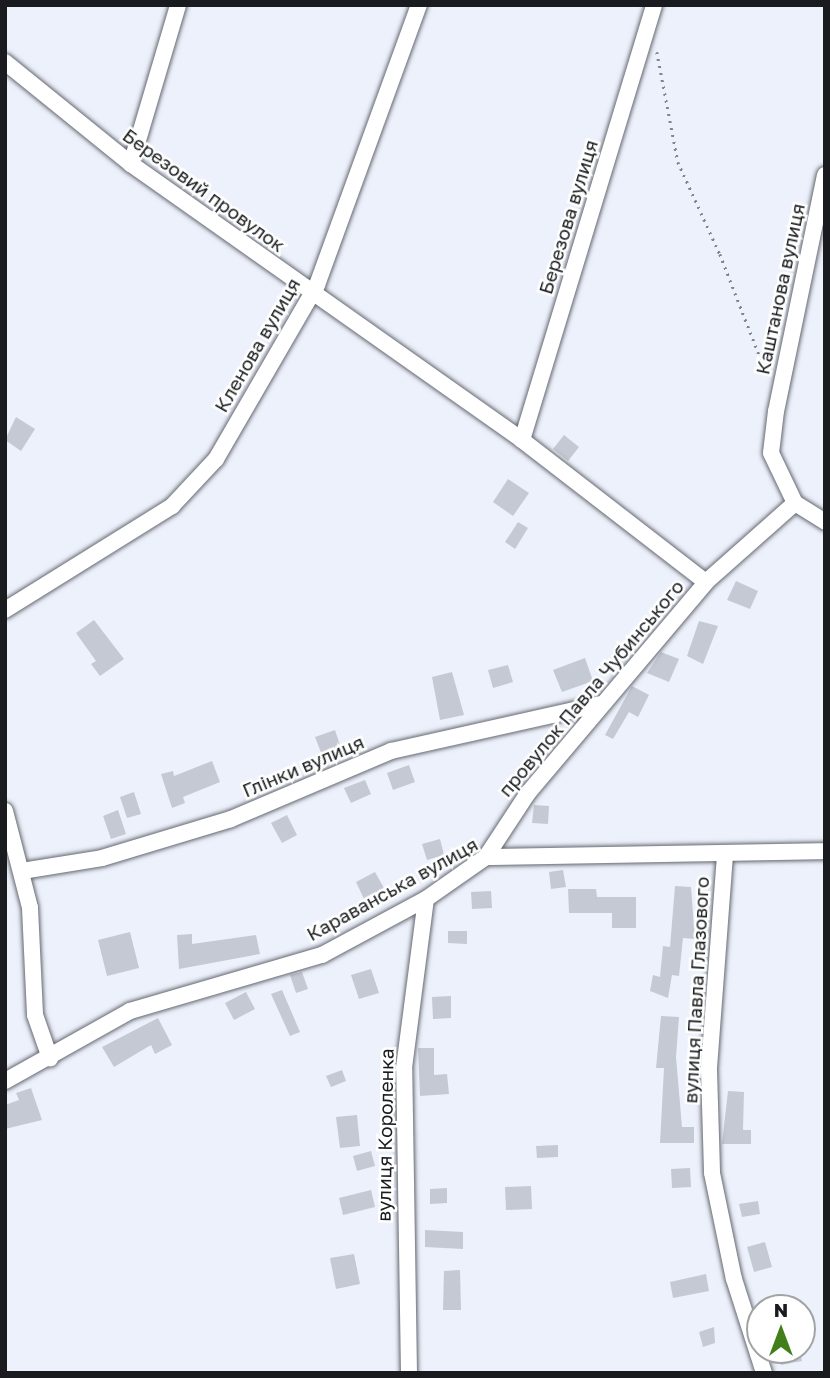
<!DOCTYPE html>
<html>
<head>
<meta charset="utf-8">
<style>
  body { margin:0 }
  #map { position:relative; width:830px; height:1378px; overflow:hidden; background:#edf1fb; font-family:"Golos Text",sans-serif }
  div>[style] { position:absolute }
  .building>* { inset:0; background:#c5c9d3 }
  .path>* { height:2.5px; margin-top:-1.25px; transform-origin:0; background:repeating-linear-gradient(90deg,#82858c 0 2px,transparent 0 7px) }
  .roads { filter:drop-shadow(0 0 2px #646871) drop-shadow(0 0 2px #646871) }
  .street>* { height:16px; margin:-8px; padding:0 8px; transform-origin:8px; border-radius:8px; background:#fff }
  span { translate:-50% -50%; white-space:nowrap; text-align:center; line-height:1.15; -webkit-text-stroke:5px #fefffe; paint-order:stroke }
  .street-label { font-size:19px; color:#191b1e }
  .frame { position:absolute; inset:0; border:7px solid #191b1e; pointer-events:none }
  .north { position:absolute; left:746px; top:1294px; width:70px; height:70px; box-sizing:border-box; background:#fefffe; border:2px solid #a2a4a4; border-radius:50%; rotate:0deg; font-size:19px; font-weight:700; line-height:28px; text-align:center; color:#191b1e }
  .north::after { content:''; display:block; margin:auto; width:24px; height:32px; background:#427f1b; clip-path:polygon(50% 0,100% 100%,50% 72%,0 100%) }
</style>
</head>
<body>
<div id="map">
  <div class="building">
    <i style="clip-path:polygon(16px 417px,35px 429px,21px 451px,5px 440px)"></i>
    <i style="clip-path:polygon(564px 435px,579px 447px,568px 461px,553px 449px)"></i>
    <i style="clip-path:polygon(508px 479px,529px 493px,513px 516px,493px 502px)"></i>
    <i style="clip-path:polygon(518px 522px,528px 528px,515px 549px,505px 542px)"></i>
    <i style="clip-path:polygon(736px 581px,758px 591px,750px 609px,727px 600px)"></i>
    <i style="clip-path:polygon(94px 620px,124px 659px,100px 676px,91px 664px,96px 661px,76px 633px)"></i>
    <i style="clip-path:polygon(699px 621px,718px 626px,703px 664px,687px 656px)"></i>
    <i style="clip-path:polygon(661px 652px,679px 659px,669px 682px,647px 673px)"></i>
    <i style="clip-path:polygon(585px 658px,593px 681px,562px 692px,553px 670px)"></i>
    <i style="clip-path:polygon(508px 665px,513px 682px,493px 688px,488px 670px)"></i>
    <i style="clip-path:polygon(452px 672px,464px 715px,440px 720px,432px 677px)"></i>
    <i style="clip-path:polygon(632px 686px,649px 695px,638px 717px,629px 712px,613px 739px,605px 735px)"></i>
    <i style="clip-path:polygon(335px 730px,341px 748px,322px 755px,315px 737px)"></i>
    <i style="clip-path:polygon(212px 761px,220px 782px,183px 797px,185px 803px,172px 808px,161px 774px,173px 771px,174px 776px)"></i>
    <i style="clip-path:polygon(409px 765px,415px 782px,393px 790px,387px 773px)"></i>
    <i style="clip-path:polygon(365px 780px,371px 794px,351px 803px,344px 788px)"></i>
    <i style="clip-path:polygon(134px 792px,141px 814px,127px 818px,120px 797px)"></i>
    <i style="clip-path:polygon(534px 805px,549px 806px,548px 824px,532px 823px)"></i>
    <i style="clip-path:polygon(118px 810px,126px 834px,111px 839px,103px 816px)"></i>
    <i style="clip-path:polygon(287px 815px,297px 835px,282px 843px,271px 823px)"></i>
    <i style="clip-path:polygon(440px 839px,444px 855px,427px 860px,422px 844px)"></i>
    <i style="clip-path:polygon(563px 870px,566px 887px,551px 889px,549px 872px)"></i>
    <i style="clip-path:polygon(375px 872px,384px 888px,364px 899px,356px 882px)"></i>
    <i style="clip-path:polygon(675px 886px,691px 887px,695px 939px,683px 938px,679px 976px,672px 975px,668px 998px,650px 991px,653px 975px,660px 977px,663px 946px,670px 947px)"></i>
    <i style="clip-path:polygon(568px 889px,596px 889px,597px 897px,636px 897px,636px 928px,612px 928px,612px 913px,569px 913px)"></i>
    <i style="clip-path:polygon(491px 891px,492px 908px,472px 909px,471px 892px)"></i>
    <i style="clip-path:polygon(448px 931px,467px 931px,467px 944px,448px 943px)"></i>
    <i style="clip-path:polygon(130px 932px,139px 968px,107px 976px,98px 940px)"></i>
    <i style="clip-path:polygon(192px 934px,192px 944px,256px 935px,260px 954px,179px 969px,177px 935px)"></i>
    <i style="clip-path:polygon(371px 969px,379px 993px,359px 999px,351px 975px)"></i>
    <i style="clip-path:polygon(302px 972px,308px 989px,296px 993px,290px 975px)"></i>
    <i style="clip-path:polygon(282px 990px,300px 1032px,290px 1036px,271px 994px)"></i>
    <i style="clip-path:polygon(246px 992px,255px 1009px,234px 1020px,225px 1003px)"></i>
    <i style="clip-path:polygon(451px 996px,451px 1018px,433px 1019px,432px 997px)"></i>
    <i style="clip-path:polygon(661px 1016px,679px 1017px,676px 1057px,682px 1127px,694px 1127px,694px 1143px,660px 1143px,664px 1068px,656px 1068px)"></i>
    <i style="clip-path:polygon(158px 1018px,172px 1045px,155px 1054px,151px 1045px,114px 1067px,102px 1047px)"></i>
    <i style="clip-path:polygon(418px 1048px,434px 1048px,434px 1075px,447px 1074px,449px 1094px,420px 1096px)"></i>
    <i style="clip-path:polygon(342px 1070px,346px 1081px,331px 1087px,326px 1076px)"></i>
    <i style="clip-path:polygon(31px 1088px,42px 1120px,5px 1129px,5px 1105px,19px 1100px,16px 1093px)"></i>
    <i style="clip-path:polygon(728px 1091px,744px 1092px,743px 1130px,751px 1130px,751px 1144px,722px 1144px)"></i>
    <i style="clip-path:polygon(357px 1115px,360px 1146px,340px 1148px,336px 1117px)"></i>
    <i style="clip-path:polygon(558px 1145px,558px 1157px,537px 1158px,536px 1146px)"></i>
    <i style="clip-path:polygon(371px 1151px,375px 1166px,357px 1171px,353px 1156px)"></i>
    <i style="clip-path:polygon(690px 1168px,691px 1187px,672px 1188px,671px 1169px)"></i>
    <i style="clip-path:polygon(531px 1186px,532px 1209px,506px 1210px,505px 1187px)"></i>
    <i style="clip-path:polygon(447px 1188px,447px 1203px,430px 1204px,430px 1189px)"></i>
    <i style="clip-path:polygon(371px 1190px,375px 1207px,343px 1215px,339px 1198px)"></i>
    <i style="clip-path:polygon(758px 1201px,760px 1214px,742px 1217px,739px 1204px)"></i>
    <i style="clip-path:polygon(425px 1230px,463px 1232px,463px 1249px,425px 1247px)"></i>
    <i style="clip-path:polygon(765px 1242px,772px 1267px,754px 1272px,747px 1247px)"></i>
    <i style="clip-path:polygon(354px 1254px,360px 1284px,336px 1289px,330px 1258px)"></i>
    <i style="clip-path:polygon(460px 1270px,461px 1310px,443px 1310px,444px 1271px)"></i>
    <i style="clip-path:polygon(706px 1274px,709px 1291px,673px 1298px,670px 1282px)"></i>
    <i style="clip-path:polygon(714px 1327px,715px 1343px,703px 1347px,699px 1332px)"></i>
    <i style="clip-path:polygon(777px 1350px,799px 1350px,802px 1361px,781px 1365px)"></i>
  </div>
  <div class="path">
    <i style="left:657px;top:52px;width:112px;rotate:79.2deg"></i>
    <i style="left:678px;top:162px;width:101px;rotate:65.5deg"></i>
    <i style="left:720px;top:254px;width:130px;rotate:68.8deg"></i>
  </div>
  <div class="roads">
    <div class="street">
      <i style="left:5px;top:62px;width:162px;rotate:39deg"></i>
      <i style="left:131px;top:164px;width:479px;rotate:35.2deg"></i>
      <i style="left:522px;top:440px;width:232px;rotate:37.7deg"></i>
      <i style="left:131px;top:164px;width:166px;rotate:-73.5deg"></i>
      <i style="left:825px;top:175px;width:241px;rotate:101.7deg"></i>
      <i style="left:776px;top:411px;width:42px;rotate:96.8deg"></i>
      <i style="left:771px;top:453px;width:55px;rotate:64.4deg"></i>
      <i style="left:795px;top:503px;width:36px;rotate:32deg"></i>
      <i style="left:522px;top:440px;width:455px;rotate:-73.1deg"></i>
      <i style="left:5px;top:610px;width:197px;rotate:-31.9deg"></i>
      <i style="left:172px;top:506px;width:64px;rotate:-46.9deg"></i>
      <i style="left:216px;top:459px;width:201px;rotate:-59.9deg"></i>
      <i style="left:317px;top:285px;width:298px;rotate:-70deg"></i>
      <i style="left:5px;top:811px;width:100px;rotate:75.5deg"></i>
      <i style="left:30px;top:908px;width:107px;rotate:87.3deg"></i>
      <i style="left:35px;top:1015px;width:46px;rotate:70.8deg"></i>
      <i style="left:725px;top:855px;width:216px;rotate:94.3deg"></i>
      <i style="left:709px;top:1070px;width:103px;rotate:88.3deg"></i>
      <i style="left:712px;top:1173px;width:108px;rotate:78.3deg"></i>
      <i style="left:734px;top:1279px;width:99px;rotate:72.3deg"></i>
      <i style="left:486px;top:857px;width:77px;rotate:-56.7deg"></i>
      <i style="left:528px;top:793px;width:276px;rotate:-49.8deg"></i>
      <i style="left:706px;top:582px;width:119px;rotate:-41.6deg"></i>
      <i style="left:22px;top:871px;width:81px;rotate:-9.2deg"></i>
      <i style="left:102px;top:858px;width:135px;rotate:-16.8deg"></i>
      <i style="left:231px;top:819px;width:174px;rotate:-23deg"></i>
      <i style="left:391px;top:751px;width:215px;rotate:-12.6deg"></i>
      <i style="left:5px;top:1081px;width:143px;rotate:-29.2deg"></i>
      <i style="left:130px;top:1011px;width:200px;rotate:-16.3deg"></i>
      <i style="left:322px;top:955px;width:118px;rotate:-28.3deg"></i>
      <i style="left:426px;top:899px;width:73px;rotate:-35deg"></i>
      <i style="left:486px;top:857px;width:339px;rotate:-1deg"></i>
      <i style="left:409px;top:1373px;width:305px;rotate:-90.9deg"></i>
      <i style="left:404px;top:1068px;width:170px;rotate:-82.6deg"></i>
    </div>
  </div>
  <div class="street-label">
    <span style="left:204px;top:190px;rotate:36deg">Березовий провулок</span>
    <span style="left:568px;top:217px;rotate:-73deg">Березова вулиця</span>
    <span style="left:780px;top:289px;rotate:-78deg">Каштанова вулиця</span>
    <span style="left:257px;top:345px;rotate:-60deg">Кленова вулиця</span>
    <span style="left:591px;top:688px;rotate:-50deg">провулок Павла Чубинського</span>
    <span style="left:303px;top:766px;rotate:-23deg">Глінки вулиця</span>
    <span style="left:392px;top:889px;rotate:-29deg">Караванська вулиця</span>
    <span style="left:696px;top:990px;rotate:-87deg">вулиця Павла Глазового</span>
    <span style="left:385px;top:1135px;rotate:-89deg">вулиця Короленка</span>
  </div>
  <div class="frame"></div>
  <div class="north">N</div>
</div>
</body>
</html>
